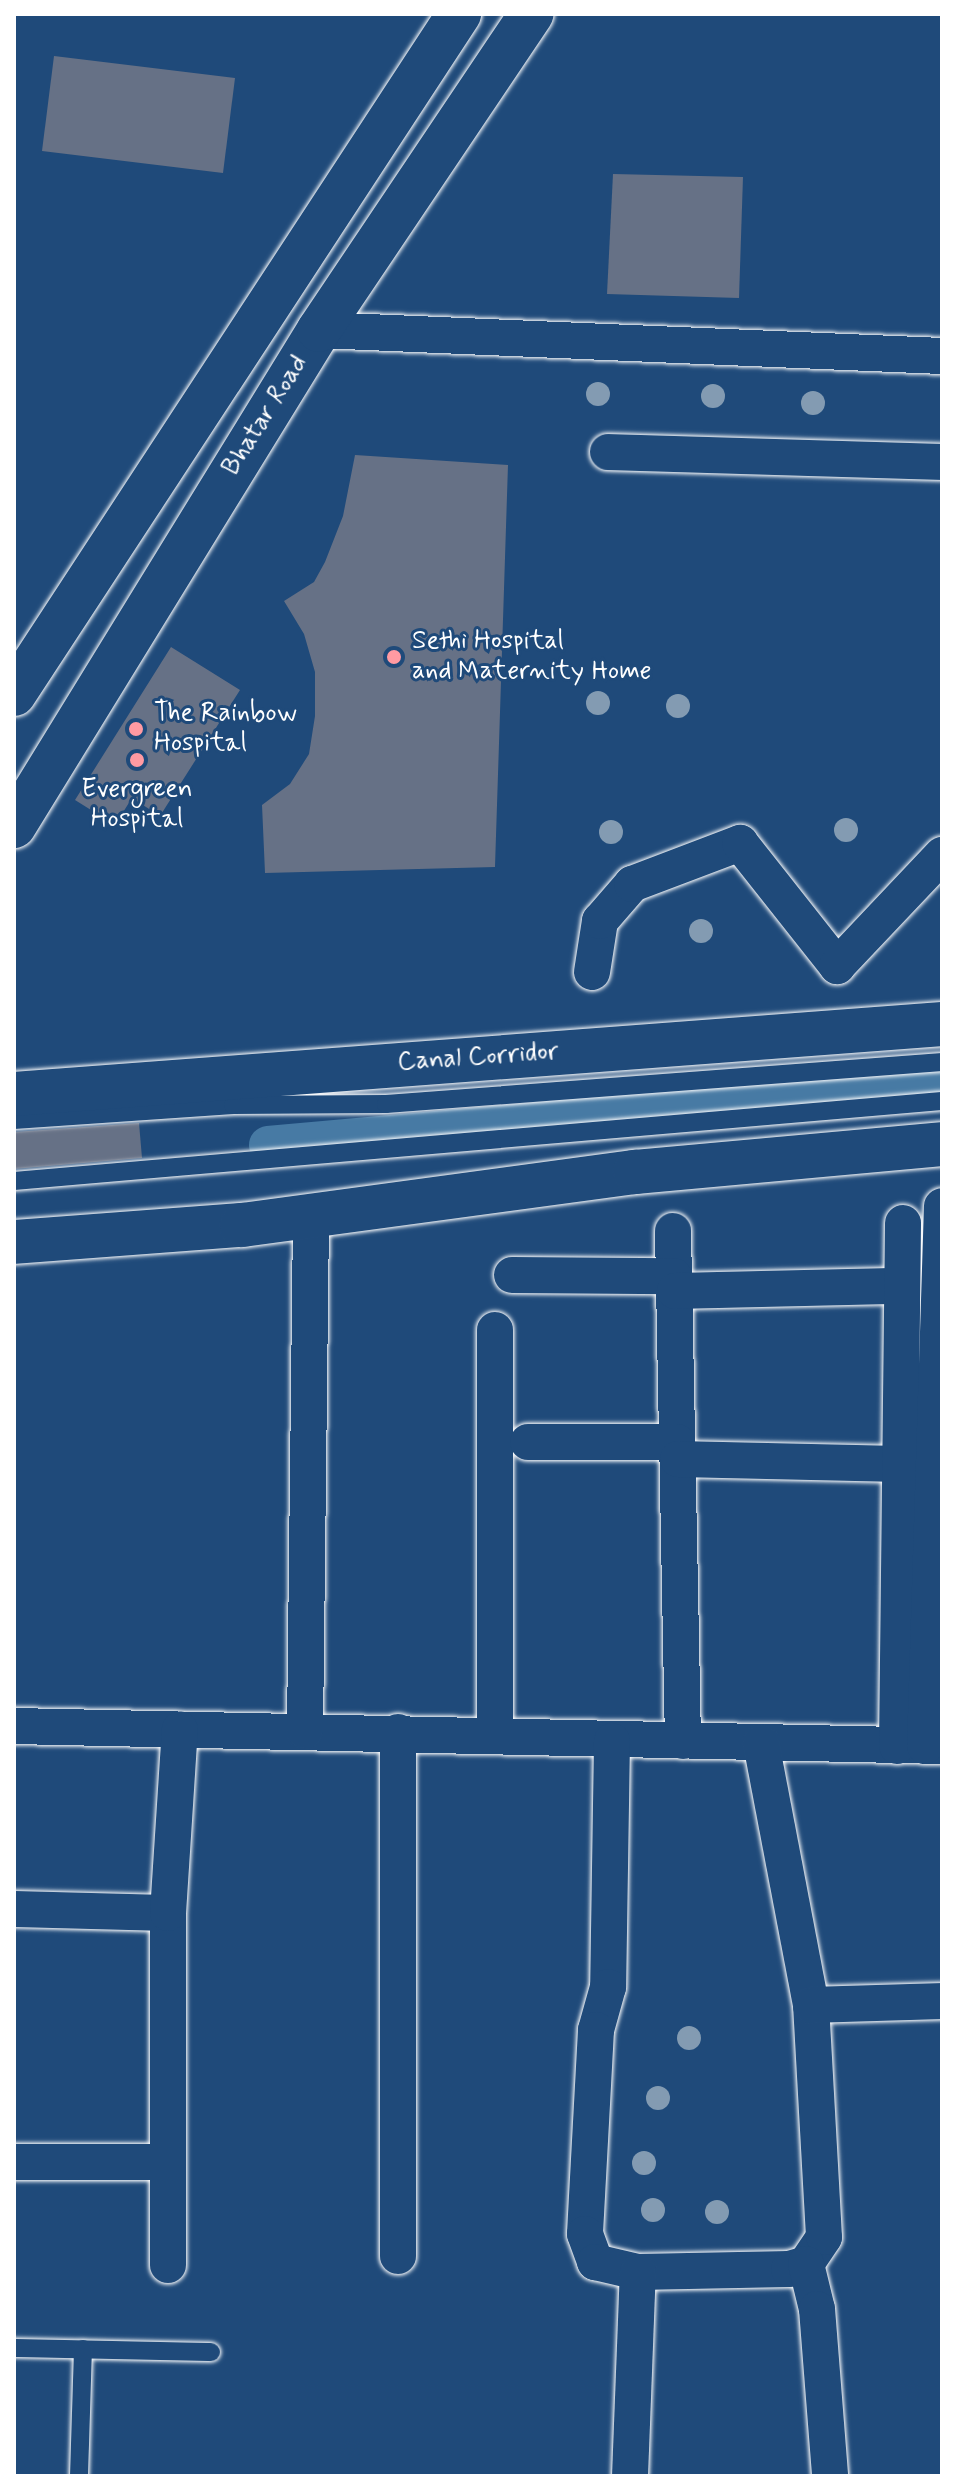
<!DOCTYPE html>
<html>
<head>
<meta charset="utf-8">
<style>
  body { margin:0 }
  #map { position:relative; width:956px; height:2490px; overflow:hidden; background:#1f4a7a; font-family:Mynerve,sans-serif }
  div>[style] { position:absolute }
  .canal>* { height:38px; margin:-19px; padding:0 19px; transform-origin:19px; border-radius:19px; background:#477aa4 }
  .building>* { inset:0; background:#667186 }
  .roads { filter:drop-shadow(0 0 2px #fff) drop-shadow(0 0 2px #fff) }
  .service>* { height:18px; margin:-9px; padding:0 9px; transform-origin:9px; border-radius:9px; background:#1f4a7a }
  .minor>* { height:36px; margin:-18px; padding:0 18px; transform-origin:18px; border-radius:18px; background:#1f4a7a }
  .tertiary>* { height:44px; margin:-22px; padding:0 22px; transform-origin:22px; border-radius:22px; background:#1f4a7a }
  .secondary>* { height:44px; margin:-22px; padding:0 22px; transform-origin:22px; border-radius:22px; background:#1f4a7a }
  .trees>* { width:24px; height:24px; margin:-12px; border-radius:50%; background:#839bb2 }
  .dots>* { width:22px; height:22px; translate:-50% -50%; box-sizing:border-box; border:4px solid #1f4a7a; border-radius:50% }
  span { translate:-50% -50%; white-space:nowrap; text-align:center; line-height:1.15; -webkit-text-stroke:6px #1f4a7a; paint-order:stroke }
  .street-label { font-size:26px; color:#fff }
  .poi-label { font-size:26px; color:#fff }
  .left { translate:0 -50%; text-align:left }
  .frame { position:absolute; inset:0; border:16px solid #fff; pointer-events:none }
</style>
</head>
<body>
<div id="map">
  <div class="canal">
    <i style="left:268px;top:1145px;width:677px;rotate:-5.09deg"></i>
  </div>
  <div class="building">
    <i style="clip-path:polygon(54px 56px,235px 78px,223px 173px,42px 151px)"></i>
    <i style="clip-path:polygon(613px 174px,743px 177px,739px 298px,607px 294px)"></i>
    <i style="clip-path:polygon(355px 455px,508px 465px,495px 867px,265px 873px,262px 805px,290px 784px,309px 754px,315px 716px,315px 672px,304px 634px,284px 601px,314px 582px,325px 562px,343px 516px)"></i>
    <i style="clip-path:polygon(171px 647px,240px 690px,160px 816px,132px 798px,115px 825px,75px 800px)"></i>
    <i style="clip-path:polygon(139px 1123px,142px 1158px,14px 1169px,14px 1132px)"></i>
  </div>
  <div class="roads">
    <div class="service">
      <i style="left:14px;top:1120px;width:220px;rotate:-3.9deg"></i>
      <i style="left:233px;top:1105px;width:153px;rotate:-0.4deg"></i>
      <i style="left:386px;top:1104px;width:558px;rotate:-4.32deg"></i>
      <i style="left:14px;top:1181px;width:931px;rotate:-4.93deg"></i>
      <i style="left:14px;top:2348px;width:197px;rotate:1.2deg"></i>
      <i style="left:79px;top:2476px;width:127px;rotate:-88.2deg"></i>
    </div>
    <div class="minor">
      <i style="left:319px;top:330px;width:624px;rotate:2.39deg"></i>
      <i style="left:608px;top:452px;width:334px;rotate:1.7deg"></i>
      <i style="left:592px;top:972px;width:52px;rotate:-81.1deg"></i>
      <i style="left:600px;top:921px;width:49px;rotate:-49.1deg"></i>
      <i style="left:632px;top:884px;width:116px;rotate:-20.8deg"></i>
      <i style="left:740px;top:843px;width:157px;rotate:51.7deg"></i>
      <i style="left:837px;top:966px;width:153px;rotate:-46.6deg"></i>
      <i style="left:673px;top:1231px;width:510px;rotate:88.88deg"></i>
      <i style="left:512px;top:1275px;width:162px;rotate:0.4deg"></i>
      <i style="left:675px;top:1291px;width:227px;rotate:-1.3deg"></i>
      <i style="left:495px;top:1330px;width:405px;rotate:90deg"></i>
      <i style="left:528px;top:1442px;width:149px"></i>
      <i style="left:678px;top:1459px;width:222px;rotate:1.3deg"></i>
      <i style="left:14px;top:1726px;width:928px;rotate:1.23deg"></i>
      <i style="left:305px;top:1731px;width:514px;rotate:-89.33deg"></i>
      <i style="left:612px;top:1741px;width:246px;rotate:90.9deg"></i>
      <i style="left:608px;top:1987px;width:45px;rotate:105.6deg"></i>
      <i style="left:596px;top:2030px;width:204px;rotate:93.1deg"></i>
      <i style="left:585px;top:2234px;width:30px;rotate:70deg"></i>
      <i style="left:595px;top:2262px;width:44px;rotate:13.1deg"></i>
      <i style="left:638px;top:2272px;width:151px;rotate:-1.1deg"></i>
      <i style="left:789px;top:2269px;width:18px;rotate:-16deg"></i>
      <i style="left:806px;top:2264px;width:32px;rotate:-56deg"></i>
      <i style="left:824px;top:2237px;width:232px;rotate:-93.2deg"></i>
      <i style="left:811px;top:2005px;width:267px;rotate:-100.8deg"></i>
      <i style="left:897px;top:1746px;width:523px;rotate:-89.34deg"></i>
      <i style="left:925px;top:1746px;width:540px;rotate:-88.2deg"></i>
      <i style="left:14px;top:1909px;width:154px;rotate:1.5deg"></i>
      <i style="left:811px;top:2005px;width:131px;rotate:-1.7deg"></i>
      <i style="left:14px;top:2162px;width:153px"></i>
      <i style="left:398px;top:2256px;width:524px;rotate:-90deg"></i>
      <i style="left:806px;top:2264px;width:46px;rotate:76.3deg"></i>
      <i style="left:817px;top:2309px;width:168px;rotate:85.5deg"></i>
      <i style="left:168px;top:2265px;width:352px;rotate:-90deg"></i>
      <i style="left:168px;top:1913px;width:184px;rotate:-86.3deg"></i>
      <i style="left:630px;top:2476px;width:204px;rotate:-87.8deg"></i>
    </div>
    <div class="tertiary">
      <i style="left:14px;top:1094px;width:931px;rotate:-4.31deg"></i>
      <i style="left:14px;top:1242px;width:229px;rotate:-4.3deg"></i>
      <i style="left:242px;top:1225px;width:397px;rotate:-7.7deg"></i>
      <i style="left:635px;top:1172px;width:308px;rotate:-5.2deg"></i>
    </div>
    <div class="secondary">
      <i style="left:14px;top:694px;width:813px;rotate:-56.8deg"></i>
      <i style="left:14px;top:826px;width:582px;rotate:-58.41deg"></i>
      <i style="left:319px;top:330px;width:381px;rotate:-56.1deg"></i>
    </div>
  </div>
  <div class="trees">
    <i style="left:598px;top:394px"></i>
    <i style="left:713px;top:396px"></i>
    <i style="left:813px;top:403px"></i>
    <i style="left:598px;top:703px"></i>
    <i style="left:678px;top:706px"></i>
    <i style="left:846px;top:830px"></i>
    <i style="left:611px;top:832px"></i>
    <i style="left:701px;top:931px"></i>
    <i style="left:689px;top:2038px"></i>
    <i style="left:658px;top:2098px"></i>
    <i style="left:644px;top:2163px"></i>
    <i style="left:653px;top:2210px"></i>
    <i style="left:717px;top:2212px"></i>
  </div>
  <div class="dots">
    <i style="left:394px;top:657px;background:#ff9aa2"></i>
    <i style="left:136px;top:729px;background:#ff9aa2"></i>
    <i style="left:137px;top:760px;background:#ff9aa2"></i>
  </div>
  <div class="street-label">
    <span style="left:266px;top:416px;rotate:-58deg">Bhatar Road</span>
    <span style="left:478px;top:1058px;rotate:-4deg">Canal Corridor</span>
  </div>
  <div class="poi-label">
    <span class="left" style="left:412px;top:657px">Sethi Hospital<br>and Maternity Home</span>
    <span class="left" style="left:154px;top:729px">The Rainbow<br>Hospital</span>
    <span style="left:137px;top:805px">Evergreen<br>Hospital</span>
  </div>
  <div class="frame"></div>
</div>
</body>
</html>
